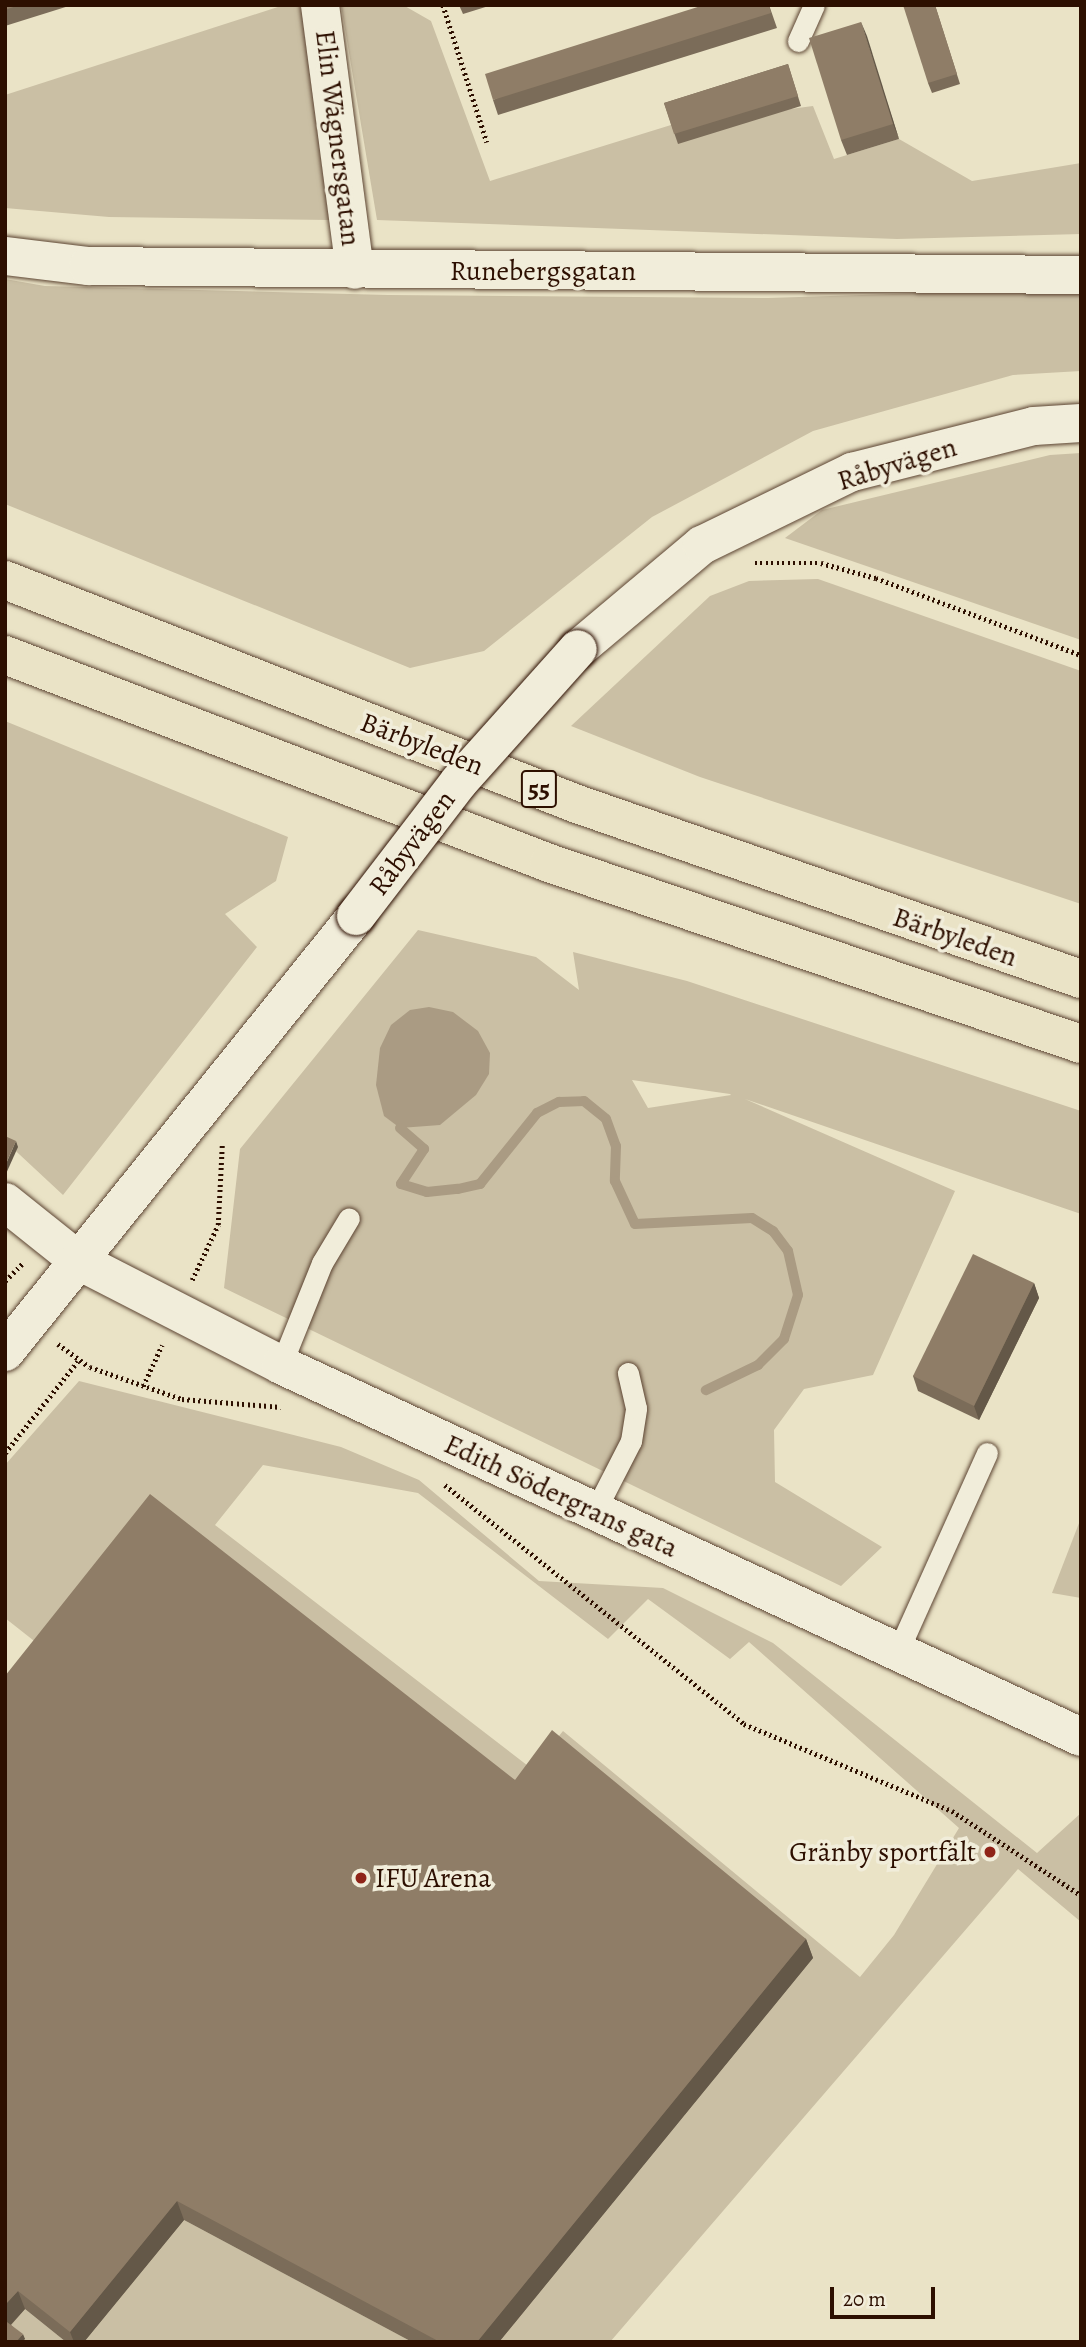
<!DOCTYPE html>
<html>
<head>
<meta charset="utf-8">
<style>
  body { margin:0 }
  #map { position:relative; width:1086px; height:2347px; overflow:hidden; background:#eae3c6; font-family:Alegreya,serif }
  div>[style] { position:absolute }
  .green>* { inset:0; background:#cabfa4 }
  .water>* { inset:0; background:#aa9b83 }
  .stream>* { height:10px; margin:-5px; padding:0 5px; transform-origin:5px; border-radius:5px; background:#aa9b83 }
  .path>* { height:4.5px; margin-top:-2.25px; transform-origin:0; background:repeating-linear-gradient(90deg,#2d0f00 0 2px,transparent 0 5.5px) }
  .roads { filter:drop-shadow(0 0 2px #5c4432) drop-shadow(0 0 2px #5c4432) }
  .lane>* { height:21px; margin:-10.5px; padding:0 10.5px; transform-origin:10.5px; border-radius:10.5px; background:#f1edda }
  .street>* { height:38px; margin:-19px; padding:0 19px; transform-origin:19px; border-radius:19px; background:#f1edda }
  .secondary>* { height:38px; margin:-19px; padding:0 19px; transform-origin:19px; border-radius:19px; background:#f1edda }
  .primary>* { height:38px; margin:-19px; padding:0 19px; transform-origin:19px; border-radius:19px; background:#eae3c6 }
  .bridges { filter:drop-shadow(0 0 2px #2d0f00) drop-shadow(0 0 2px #2d0f00) }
  .secondary-bridge>* { height:38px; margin:-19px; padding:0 19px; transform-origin:19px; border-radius:19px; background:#f1edda }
  .wall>* { inset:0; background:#7b6c59 }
  .shaded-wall>* { inset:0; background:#645848 }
  .building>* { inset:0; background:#8f7d67 }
  .dots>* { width:19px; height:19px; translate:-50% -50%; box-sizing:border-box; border:4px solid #f1edda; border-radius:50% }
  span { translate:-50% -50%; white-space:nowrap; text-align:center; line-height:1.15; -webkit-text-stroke:7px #f1edda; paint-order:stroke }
  .shield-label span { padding:2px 5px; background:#f1edda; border:2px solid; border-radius:5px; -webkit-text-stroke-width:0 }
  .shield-label { font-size:26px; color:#2d0f00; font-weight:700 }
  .street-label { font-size:28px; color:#2d0f00 }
  .poi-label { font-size:28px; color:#2d0f00 }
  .right { translate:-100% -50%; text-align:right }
  .left { translate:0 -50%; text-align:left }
  .frame { position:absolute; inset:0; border:7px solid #2d0f00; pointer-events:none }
  .scale { position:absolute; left:830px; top:2287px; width:105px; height:32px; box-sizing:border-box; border:4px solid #2d0f00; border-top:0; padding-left:9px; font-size:21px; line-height:24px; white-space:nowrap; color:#2d0f00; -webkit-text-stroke:5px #f1edda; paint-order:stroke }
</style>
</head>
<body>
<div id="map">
  <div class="green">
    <i style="clip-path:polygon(284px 5px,299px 5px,311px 38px,329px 220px,109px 217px,5px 208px,5px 95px)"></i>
    <i style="clip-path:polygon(341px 5px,403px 5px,431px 21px,490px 181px,671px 125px,813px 106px,834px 159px,899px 139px,972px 181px,1081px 163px,1081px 234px,897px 239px,377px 220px)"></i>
    <i style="clip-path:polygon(5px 279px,45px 286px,388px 295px,768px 298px,1081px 288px,1081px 371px,1013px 375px,813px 431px,652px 517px,484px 651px,410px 668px,5px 504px)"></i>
    <i style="clip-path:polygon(1081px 453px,1081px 640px,785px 538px,822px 510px,1050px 455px)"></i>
    <i style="clip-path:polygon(818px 579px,1081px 671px,1081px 904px,700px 777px,571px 726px,710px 596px,749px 581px)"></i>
    <i style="clip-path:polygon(5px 721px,288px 837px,276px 881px,225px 914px,257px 947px,63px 1195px,5px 1141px)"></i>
    <i style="clip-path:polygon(evenodd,418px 930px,536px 957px,579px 990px,573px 952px,687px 981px,1081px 1111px,1081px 1214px,745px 1099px,955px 1191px,873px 1375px,804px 1389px,774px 1430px,775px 1482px,882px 1547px,841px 1586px,224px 1288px,240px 1149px,418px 930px,632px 1080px,730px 1094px,731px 1095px,648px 1108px,632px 1080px)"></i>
    <i style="clip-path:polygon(evenodd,79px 1381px,341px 1447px,419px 1480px,539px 1581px,663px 1588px,773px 1643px,1037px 1853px,1081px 1813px,1081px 1922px,1018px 1869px,610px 2342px,499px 2342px,813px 1958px,522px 1799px,38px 1644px,5px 1618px,5px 1465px,79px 1381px,263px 1465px,418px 1493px,608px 1639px,648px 1599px,730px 1659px,749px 1642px,959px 1828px,894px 1935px,860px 1977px,563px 1731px,532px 1769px,215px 1525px,263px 1465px)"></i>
    <i style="clip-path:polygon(1081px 1518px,1081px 1598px,1052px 1593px)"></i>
    <i style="clip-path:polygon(184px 2220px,412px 2342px,84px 2342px)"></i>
    <i style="clip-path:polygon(25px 2309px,66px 2342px,5px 2342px,5px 2331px)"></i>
  </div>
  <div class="water">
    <i style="clip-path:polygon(429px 1007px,453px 1012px,478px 1031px,490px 1053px,489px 1074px,476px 1095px,440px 1125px,400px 1128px,384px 1116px,376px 1085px,380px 1048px,391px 1025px,410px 1010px)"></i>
  </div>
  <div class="stream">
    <i style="left:400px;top:1128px;width:32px;rotate:41deg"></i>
    <i style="left:424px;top:1149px;width:42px;rotate:123.3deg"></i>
    <i style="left:401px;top:1184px;width:27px;rotate:17deg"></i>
    <i style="left:427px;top:1192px;width:31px;rotate:-6deg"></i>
    <i style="left:458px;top:1189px;width:23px;rotate:-13deg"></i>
    <i style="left:480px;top:1184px;width:91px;rotate:-51.2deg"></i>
    <i style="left:537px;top:1113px;width:25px;rotate:-27deg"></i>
    <i style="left:559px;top:1102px;width:25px;rotate:-2deg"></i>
    <i style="left:584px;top:1101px;width:28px;rotate:39deg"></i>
    <i style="left:606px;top:1119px;width:29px;rotate:70deg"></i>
    <i style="left:616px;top:1146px;width:35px;rotate:92deg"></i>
    <i style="left:615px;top:1181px;width:47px;rotate:65.1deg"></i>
    <i style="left:635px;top:1224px;width:117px;rotate:-2.9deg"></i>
    <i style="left:752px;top:1218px;width:25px;rotate:32deg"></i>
    <i style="left:773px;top:1231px;width:25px;rotate:53deg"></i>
    <i style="left:788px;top:1251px;width:45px;rotate:77.2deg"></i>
    <i style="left:798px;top:1295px;width:46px;rotate:107.7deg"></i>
    <i style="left:784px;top:1339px;width:37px;rotate:135deg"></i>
    <i style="left:758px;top:1365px;width:58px;rotate:154.3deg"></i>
  </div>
  <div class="path">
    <i style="left:443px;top:5px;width:144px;rotate:72.2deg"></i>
    <i style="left:755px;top:563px;width:66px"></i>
    <i style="left:821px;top:563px;width:57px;rotate:15.3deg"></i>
    <i style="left:876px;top:578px;width:219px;rotate:20.6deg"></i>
    <i style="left:192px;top:1280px;width:61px;rotate:-64.7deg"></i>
    <i style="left:218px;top:1225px;width:80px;rotate:-87.1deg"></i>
    <i style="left:5px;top:1281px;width:27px;rotate:-45deg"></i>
    <i style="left:58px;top:1344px;width:39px;rotate:36deg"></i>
    <i style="left:90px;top:1367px;width:97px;rotate:19.2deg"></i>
    <i style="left:182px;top:1399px;width:99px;rotate:4.6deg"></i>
    <i style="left:143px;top:1386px;width:45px;rotate:-65.1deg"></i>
    <i style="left:5px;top:1453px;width:117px;rotate:-51.6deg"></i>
    <i style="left:445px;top:1485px;width:383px;rotate:38.6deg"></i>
    <i style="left:744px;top:1724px;width:225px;rotate:22.7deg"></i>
    <i style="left:952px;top:1811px;width:154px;rotate:33.1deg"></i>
  </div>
  <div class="roads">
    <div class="lane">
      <i style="left:798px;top:41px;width:39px;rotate:-66deg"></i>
      <i style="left:281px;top:1365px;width:110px;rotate:-68.1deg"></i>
      <i style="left:322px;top:1263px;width:52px;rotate:-59deg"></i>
      <i style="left:595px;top:1511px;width:79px;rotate:-62.8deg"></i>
      <i style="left:631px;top:1441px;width:33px;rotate:-81deg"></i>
      <i style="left:636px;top:1408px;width:36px;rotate:-103deg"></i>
      <i style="left:898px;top:1651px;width:217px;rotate:-65.8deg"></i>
    </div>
    <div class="street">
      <i style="left:320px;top:5px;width:267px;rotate:82.5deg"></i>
      <i style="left:5px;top:256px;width:84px;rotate:6.9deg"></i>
      <i style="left:88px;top:266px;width:993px;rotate:0.52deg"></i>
      <i style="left:5px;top:1202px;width:95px;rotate:38.6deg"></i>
      <i style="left:79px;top:1261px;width:227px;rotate:27.2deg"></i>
      <i style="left:281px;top:1365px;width:882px;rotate:24.94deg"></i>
    </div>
    <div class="secondary">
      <i style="left:578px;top:649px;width:162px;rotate:-40deg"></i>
      <i style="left:702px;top:545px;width:167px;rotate:-26deg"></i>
      <i style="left:852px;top:472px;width:188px;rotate:-14.2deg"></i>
      <i style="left:1034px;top:426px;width:47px;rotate:-3.7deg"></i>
      <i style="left:5px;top:1352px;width:560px;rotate:-51.16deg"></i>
    </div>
    <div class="primary">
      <i style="left:5px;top:580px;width:614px;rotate:21.39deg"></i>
      <i style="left:577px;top:804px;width:534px;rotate:19.15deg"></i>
      <i style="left:5px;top:655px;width:582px;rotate:20.92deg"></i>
      <i style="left:549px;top:863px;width:562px;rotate:18.79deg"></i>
    </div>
  </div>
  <div class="bridges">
    <div class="secondary-bridge">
      <i style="left:356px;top:916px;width:169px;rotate:-52.5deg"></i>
      <i style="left:459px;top:782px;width:178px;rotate:-48.2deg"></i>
    </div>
  </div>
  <div class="wall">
    <i style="clip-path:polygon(5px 5px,72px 5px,5px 26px)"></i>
    <i style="clip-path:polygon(459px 5px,492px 5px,463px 14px)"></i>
    <i style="clip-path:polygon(704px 5px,769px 5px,777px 28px,498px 115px,493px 100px)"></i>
    <i style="clip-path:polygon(935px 5px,960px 84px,932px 93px,928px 83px)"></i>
    <i style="clip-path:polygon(861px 22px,899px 139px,847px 155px,841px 140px)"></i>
    <i style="clip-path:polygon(788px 64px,801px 106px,678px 144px,664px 103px)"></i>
    <i style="clip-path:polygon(1034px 1283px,1039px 1298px,979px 1420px,918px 1391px,913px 1376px)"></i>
    <i style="clip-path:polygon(5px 1676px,515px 1780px,806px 1939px,813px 1958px,499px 2342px,412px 2342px,184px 2220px,84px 2342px,66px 2342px,25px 2309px,11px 2325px,25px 2339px,5px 2342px)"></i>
  </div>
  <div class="shaded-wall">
    <i style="clip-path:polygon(861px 22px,867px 36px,899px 139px,893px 124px)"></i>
    <i style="clip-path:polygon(16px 1141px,18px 1147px,5px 1176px,5px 1166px)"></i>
    <i style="clip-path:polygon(1034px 1283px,1039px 1298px,979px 1420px,974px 1406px)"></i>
    <i style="clip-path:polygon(806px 1939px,813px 1958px,499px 2342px,477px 2342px)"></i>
    <i style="clip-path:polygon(177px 2201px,184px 2220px,84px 2342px,74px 2342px,70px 2332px)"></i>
    <i style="clip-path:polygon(18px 2291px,25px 2309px,5px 2331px,5px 2305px)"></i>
    <i style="clip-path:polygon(23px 2334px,25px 2339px,22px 2342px,16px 2342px)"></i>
  </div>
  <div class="building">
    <i style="clip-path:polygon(5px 5px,19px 5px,5px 10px)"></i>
    <i style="clip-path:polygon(704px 5px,769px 5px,771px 13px,493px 100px,485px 74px)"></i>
    <i style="clip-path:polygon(903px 5px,935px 5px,957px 74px,928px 83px)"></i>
    <i style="clip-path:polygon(861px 22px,893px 124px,841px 140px,809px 38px)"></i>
    <i style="clip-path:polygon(788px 64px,798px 96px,674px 134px,664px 103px)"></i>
    <i style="clip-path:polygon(5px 1136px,16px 1141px,5px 1166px)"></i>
    <i style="clip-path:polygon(973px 1254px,1034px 1283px,974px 1406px,913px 1376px)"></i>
    <i style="clip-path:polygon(150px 1494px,515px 1780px,552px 1730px,806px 1939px,477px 2342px,440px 2342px,177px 2201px,70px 2332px,18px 2291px,5px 2305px,5px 1676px)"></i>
    <i style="clip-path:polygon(7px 2322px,23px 2334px,16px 2342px,5px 2342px,5px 2323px)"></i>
  </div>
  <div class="dots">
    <i style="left:990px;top:1852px;background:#8f2418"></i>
    <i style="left:361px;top:1878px;background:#8f2418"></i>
  </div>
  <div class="shield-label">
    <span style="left:539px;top:789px">55</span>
  </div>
  <div class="street-label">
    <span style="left:338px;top:138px;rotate:83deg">Elin Wägnersgatan</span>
    <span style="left:543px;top:271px">Runebergsgatan</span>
    <span style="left:897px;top:464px;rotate:-17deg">Råbyvägen</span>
    <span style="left:422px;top:744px;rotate:21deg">Bärbyleden</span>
    <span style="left:412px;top:843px;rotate:-53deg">Råbyvägen</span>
    <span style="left:955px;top:937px;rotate:19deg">Bärbyleden</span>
    <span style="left:561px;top:1496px;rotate:25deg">Edith Södergrans gata</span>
  </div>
  <div class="poi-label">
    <span class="right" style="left:976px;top:1852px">Gränby sportfält</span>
    <span class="left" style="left:375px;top:1878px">IFU Arena</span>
  </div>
  <div class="frame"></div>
  <div class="scale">20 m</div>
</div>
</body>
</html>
